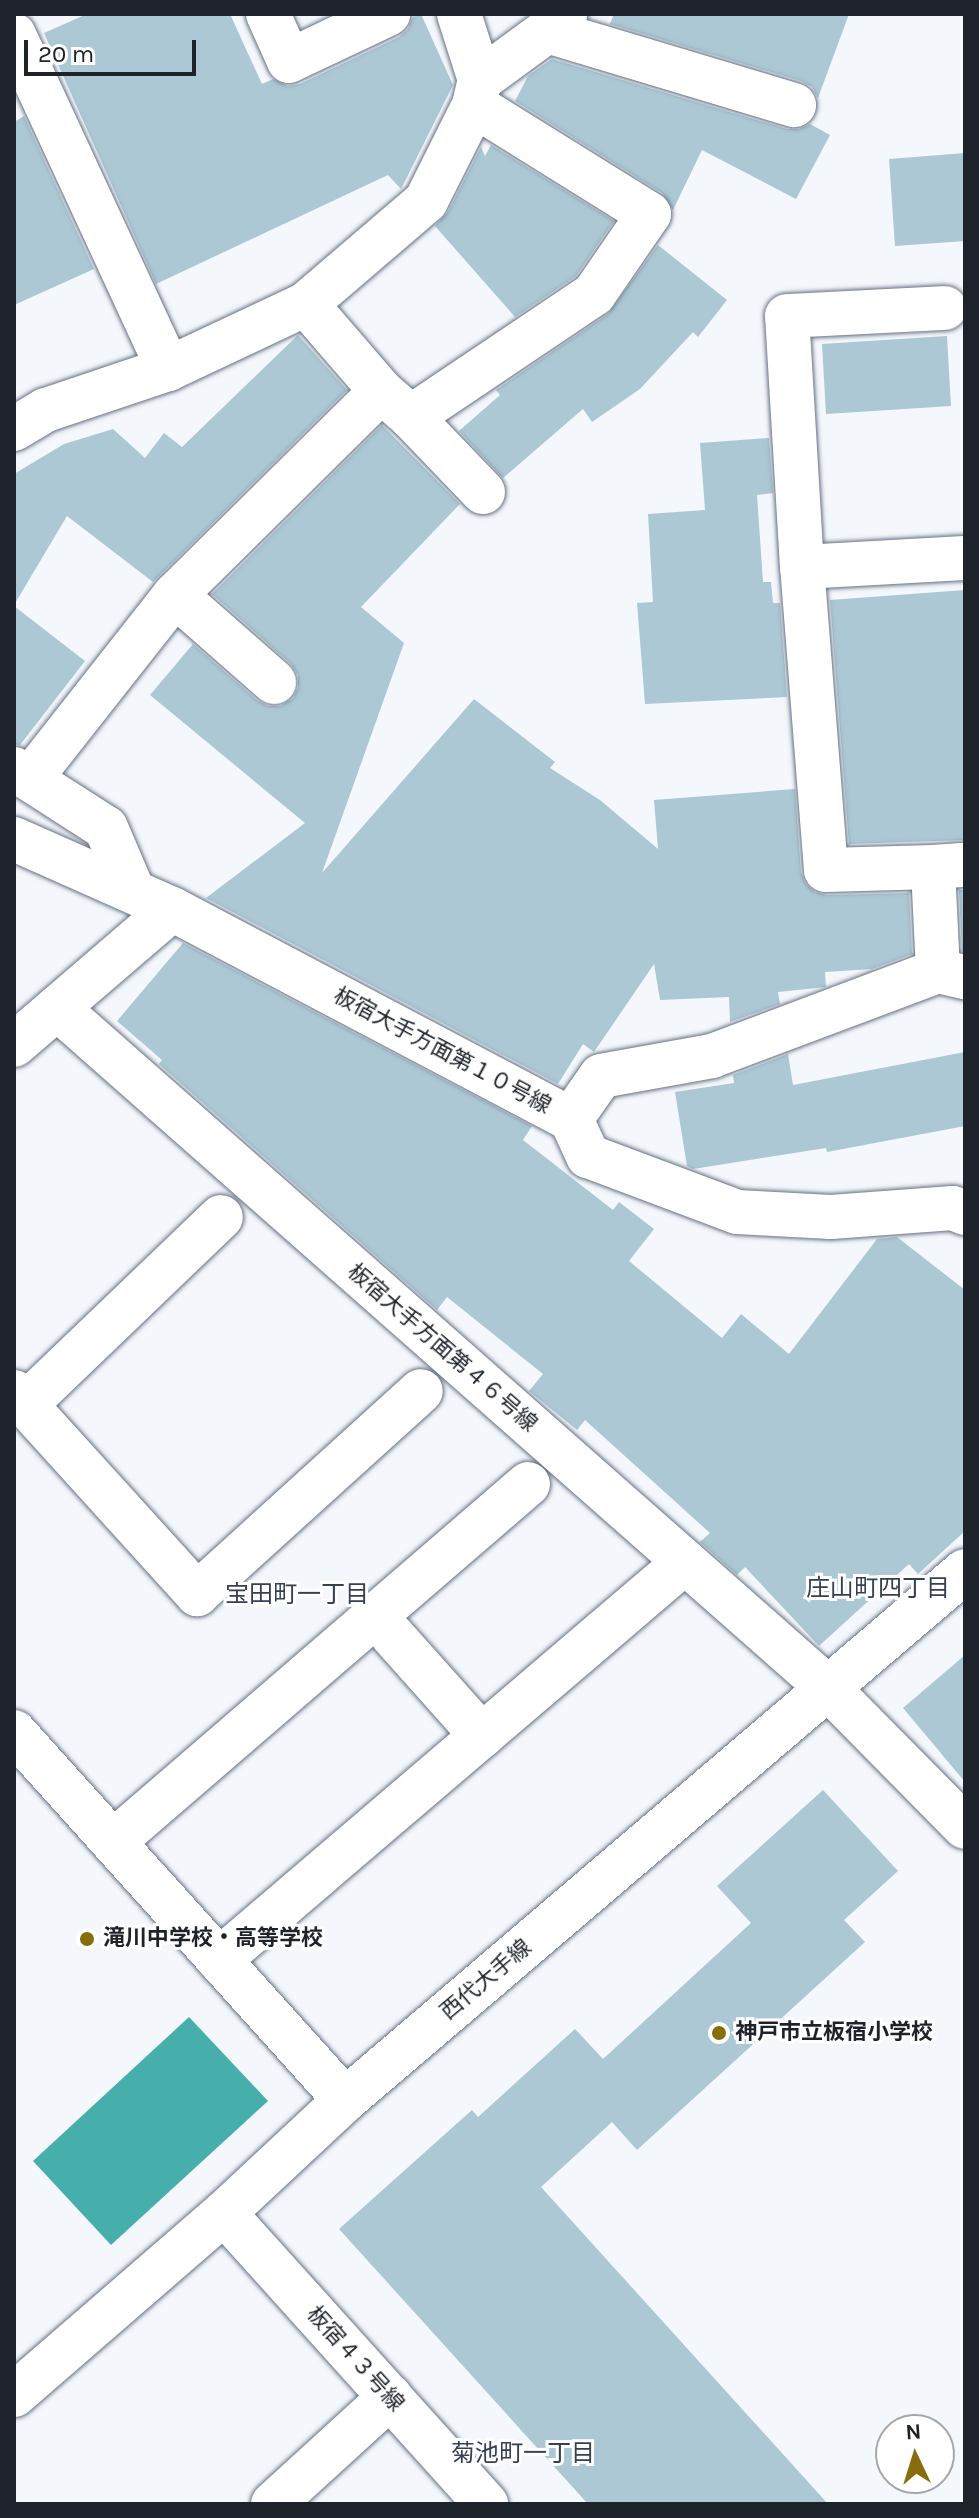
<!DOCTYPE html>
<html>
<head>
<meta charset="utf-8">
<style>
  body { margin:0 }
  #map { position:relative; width:979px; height:2518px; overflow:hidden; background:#f4f7fb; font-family:Karla,"Noto Sans JP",sans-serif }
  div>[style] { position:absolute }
  .water>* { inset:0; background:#47afab }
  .building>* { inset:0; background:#acc8d4 }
  .roads { filter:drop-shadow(0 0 2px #647184) drop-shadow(0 0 2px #647184) }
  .street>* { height:44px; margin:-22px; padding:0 22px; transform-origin:22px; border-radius:22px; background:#fff }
  .dots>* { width:22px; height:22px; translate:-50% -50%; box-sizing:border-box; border:4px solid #fff; border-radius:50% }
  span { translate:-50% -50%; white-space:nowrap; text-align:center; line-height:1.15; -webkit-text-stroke:6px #fff; paint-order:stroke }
  .street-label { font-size:22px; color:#1d222b }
  .poi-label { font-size:22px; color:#1d222b; font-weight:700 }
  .left { translate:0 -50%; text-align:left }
  .neighbourhood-label { font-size:24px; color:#354052 }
  .frame { position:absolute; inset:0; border:16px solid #1d222b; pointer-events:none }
  .north { position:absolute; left:875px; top:2414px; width:80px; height:80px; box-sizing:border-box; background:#fff; border:2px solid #a5a7aa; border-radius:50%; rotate:356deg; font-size:22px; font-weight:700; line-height:32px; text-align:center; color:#1d222b }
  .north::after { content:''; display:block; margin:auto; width:28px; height:36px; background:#886d0c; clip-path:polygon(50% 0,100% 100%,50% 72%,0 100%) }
  .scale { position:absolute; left:24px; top:40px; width:172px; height:36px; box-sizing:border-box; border:4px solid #1d222b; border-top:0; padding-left:10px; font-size:24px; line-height:28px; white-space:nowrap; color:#1d222b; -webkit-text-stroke:6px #fff; paint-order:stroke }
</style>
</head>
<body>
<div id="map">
  <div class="water">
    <i style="clip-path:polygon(189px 2017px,268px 2101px,111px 2245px,33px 2161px)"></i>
  </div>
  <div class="building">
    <i style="clip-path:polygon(87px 14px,230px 14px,262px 84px,273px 79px,288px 86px,300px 84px,399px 37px,408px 29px,413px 17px,421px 14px,453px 85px,401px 189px,388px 175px,156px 284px,44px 33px)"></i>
    <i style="clip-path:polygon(614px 14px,849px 14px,818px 98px,812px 87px,801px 81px,610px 24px)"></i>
    <i style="clip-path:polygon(552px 59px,787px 129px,799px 129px,810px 124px,830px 135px,796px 199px,702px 150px,673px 210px,662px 193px,515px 101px,528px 76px)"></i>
    <i style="clip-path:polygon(24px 116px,94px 269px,14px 305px,14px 122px)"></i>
    <i style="clip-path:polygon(491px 145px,614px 221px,576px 276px,515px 317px,435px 226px,448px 212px,481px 147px,485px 156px)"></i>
    <i style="clip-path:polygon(965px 153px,965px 241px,895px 246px,889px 159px)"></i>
    <i style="clip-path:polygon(658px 245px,727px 300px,698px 337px,693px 332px,640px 389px,592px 422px,583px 409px,503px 478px,459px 431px,500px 395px,496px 390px,608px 314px)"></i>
    <i style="clip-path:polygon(298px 335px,347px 390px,153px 582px,67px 516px,14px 605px,14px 474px,64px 444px,113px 429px,145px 458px,164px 433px,182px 447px)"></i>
    <i style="clip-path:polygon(947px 336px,951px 406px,826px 414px,822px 344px)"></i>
    <i style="clip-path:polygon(382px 425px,460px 504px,361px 607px,404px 643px,322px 873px,474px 699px,555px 762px,550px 768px,600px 800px,658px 849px,654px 800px,795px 789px,801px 872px,806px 884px,815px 892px,827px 895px,909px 893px,912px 954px,872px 969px,825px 972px,826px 987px,778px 992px,780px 1004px,730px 1022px,729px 997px,660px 1000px,654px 964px,594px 1052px,583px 1044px,558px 1084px,206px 898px,305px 823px,150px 695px,193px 644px,258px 701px,268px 706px,281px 706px,293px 698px,298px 688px,298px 675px,291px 664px,212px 594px)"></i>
    <i style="clip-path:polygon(769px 438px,773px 493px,757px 495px,763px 582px,771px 582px,773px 603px,780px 603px,787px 697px,645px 704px,637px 603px,653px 602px,648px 514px,705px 510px,700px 443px)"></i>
    <i style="clip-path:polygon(965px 590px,965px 840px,849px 844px,830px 600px)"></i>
    <i style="clip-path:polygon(14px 606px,85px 661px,20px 745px,14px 744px)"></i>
    <i style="clip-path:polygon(959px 890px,965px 890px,965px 951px,962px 951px)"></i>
    <i style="clip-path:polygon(183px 943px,532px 1126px,523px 1140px,613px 1210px,619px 1202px,654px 1229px,629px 1261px,722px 1338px,741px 1314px,789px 1354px,877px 1239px,897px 1237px,965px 1290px,965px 1531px,918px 1574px,909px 1564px,819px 1646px,745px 1567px,737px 1575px,700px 1542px,710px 1533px,585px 1420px,577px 1430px,529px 1391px,543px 1374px,447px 1297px,437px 1310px,159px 1064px,162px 1060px,117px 1021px)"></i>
    <i style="clip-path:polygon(965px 1052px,965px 1126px,827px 1152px,826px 1148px,693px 1169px,687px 1166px,675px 1092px,734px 1083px,733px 1075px,788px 1054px,793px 1085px)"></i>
    <i style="clip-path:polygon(965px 1655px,965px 1782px,903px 1708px)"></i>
    <i style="clip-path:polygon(823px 1790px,898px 1871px,844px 1920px,865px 1942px,637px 2150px,612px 2122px,541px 2187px,828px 2504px,588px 2504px,339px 2229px,472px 2110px,478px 2117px,575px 2029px,603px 2059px,751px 1923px,717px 1886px)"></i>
  </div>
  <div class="roads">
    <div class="street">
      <i style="left:268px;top:14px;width:51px;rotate:65.9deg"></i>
      <i style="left:289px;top:61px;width:110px;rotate:-25.4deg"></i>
      <i style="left:547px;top:31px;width:258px;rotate:16.7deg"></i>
      <i style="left:14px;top:35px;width:368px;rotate:65.2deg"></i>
      <i style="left:480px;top:80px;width:83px;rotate:-36.2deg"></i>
      <i style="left:547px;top:31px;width:25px;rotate:-43deg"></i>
      <i style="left:306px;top:304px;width:115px;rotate:49.2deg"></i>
      <i style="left:381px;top:391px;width:40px;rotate:41deg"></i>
      <i style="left:411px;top:417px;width:104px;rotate:46.2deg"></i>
      <i style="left:411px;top:417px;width:220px;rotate:-33.9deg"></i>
      <i style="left:594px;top:294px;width:97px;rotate:-55.5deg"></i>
      <i style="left:649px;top:214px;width:206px;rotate:-148.1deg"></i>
      <i style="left:14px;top:429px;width:37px;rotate:-31deg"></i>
      <i style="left:46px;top:410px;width:129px;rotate:-18.6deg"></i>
      <i style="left:168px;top:369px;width:153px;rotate:-25.2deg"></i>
      <i style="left:306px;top:304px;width:158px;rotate:-40.6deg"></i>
      <i style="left:426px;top:201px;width:107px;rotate:-63.4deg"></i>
      <i style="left:474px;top:105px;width:26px;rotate:-77deg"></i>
      <i style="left:480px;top:80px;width:69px;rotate:-107.7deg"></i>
      <i style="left:802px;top:567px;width:163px;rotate:-3.2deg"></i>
      <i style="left:175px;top:595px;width:132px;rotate:41.3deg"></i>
      <i style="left:14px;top:769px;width:109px;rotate:32.7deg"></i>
      <i style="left:106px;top:828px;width:66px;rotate:66.9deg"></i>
      <i style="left:30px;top:779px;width:234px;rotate:-51.8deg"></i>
      <i style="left:175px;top:595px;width:290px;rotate:-44.7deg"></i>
      <i style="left:14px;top:839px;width:173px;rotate:23.9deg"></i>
      <i style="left:172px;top:909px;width:451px;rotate:27.8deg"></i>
      <i style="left:571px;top:1119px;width:41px;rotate:65.3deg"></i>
      <i style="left:588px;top:1156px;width:159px;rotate:20.6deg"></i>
      <i style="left:737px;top:1212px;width:94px;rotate:3deg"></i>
      <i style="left:831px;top:1217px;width:122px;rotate:-4.2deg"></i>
      <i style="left:953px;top:1208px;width:13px;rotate:23deg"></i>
      <i style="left:933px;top:867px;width:107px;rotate:178.4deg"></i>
      <i style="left:826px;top:870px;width:304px;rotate:-94.5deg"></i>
      <i style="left:802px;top:567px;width:251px;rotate:-93.4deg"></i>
      <i style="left:787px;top:316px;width:158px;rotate:-2.9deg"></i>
      <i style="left:938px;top:971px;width:104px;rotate:-92.8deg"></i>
      <i style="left:933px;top:867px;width:32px;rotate:-4deg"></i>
      <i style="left:57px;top:1008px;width:1028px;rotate:41.41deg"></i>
      <i style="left:828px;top:1688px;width:195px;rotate:45.4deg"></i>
      <i style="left:14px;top:1045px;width:208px;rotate:-40.7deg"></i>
      <i style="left:571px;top:1119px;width:52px;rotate:-55.1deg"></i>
      <i style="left:601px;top:1076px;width:113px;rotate:-10.2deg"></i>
      <i style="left:712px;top:1056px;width:241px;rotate:-20.6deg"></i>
      <i style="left:938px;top:971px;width:28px;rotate:13deg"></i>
      <i style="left:14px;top:1392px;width:273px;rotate:47.8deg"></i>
      <i style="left:197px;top:1594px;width:302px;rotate:-42.2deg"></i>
      <i style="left:26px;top:1404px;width:270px;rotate:-43.8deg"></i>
      <i style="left:392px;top:1635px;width:135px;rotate:48.3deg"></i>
      <i style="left:14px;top:1732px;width:495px;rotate:48deg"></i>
      <i style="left:113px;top:1842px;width:548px;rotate:-40.78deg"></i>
      <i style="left:219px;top:1960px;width:613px;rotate:-40.5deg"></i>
      <i style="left:224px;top:2213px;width:392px;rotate:48deg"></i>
      <i style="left:14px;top:2395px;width:278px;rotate:-40.9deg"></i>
      <i style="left:224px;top:2213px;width:166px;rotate:-43deg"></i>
      <i style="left:345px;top:2100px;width:815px;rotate:-40.47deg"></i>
      <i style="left:273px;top:2504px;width:159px;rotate:-42.4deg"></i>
    </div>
  </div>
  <div class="dots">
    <i style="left:87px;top:1939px;background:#886d0c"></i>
    <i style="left:719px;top:2033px;background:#886d0c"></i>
  </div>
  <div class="street-label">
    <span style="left:442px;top:1051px;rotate:28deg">板宿大手方面第１０号線</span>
    <span style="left:442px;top:1348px;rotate:41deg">板宿大手方面第４６号線</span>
    <span style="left:486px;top:1980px;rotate:-40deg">西代大手線</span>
    <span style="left:355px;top:2359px;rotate:48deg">板宿４３号線</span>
  </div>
  <div class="poi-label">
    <span class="left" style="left:103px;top:1939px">滝川中学校・高等学校</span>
    <span class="left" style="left:735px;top:2033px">神戸市立板宿小学校</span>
  </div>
  <div class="neighbourhood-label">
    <span style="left:878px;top:1589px">庄山町四丁目</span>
    <span style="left:297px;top:1595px">宝田町一丁目</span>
    <span style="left:523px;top:2454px">菊池町一丁目</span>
  </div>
  <div class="frame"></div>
  <div class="north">N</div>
  <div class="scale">20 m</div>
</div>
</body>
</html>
